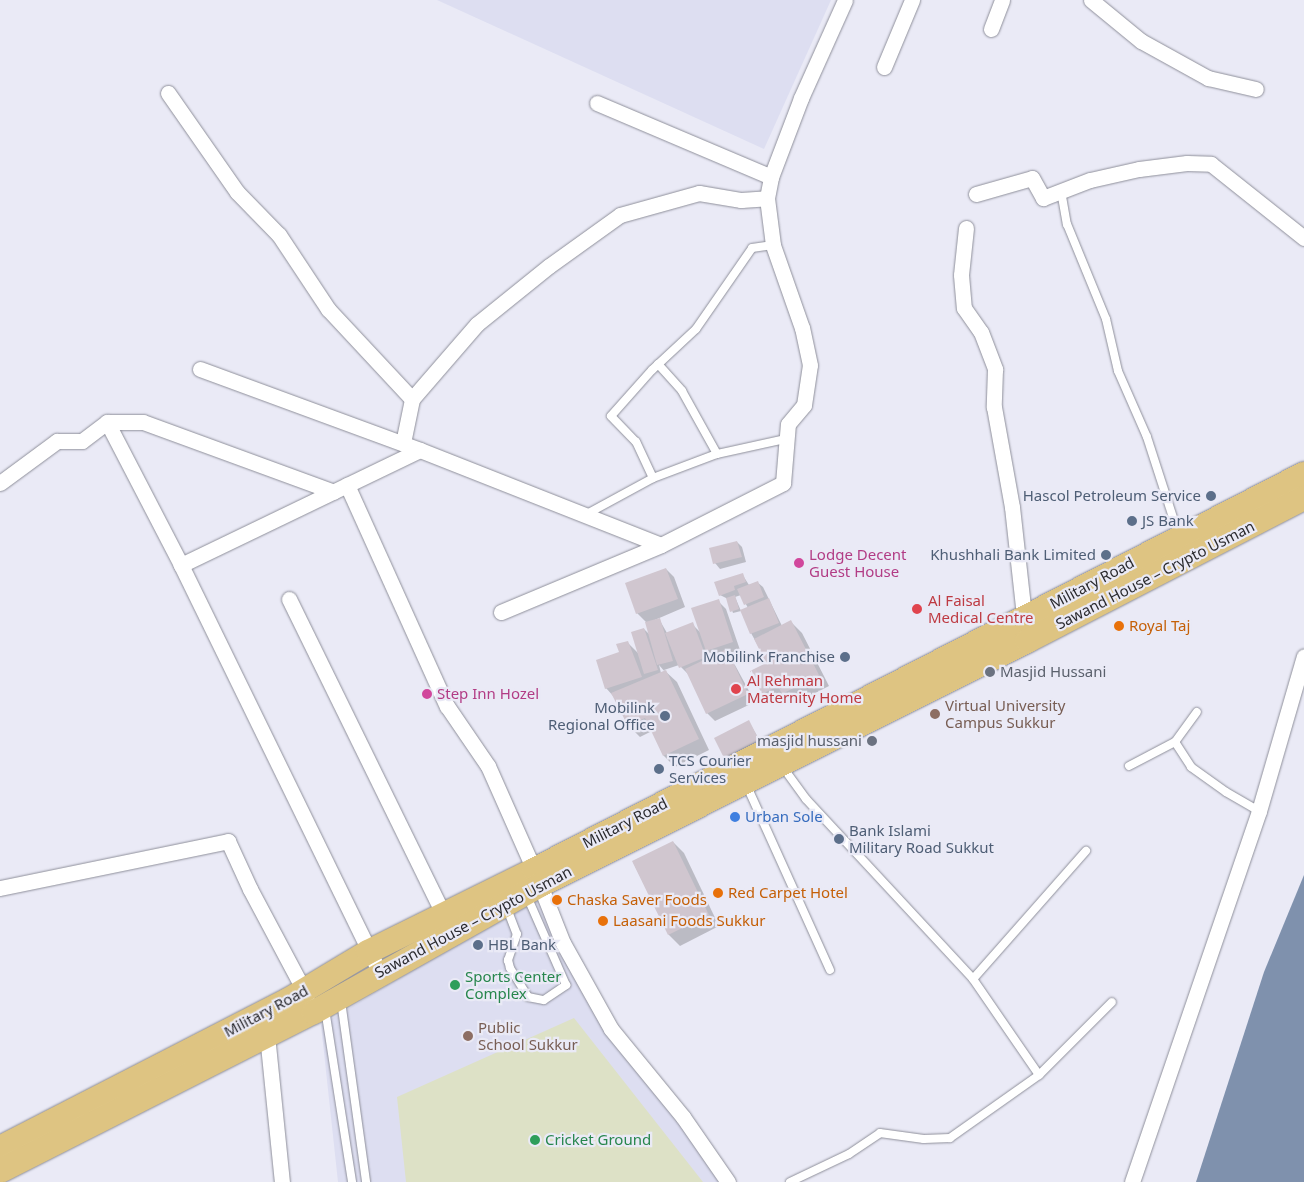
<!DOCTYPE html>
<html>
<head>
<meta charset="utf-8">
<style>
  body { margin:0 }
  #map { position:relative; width:1304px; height:1182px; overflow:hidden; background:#eaeaf6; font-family:"Noto Sans",sans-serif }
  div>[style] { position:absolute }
  .built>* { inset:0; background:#dddef1 }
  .green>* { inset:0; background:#dde1c6 }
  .water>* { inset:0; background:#7f91ad }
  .shadow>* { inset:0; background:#0003 }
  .building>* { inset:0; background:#d0c6cf }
  .roads { filter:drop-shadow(0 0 1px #8e8f9a) drop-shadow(0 0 1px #8e8f9a) }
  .service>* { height:8px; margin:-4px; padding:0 4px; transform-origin:4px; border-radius:4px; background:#fff }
  .minor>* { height:15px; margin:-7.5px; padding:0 7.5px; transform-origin:7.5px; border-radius:7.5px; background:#fff }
  .primary>* { height:24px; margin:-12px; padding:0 12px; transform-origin:12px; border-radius:12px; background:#dec482 }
  .dots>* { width:14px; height:14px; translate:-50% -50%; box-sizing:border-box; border:2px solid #eaeaf6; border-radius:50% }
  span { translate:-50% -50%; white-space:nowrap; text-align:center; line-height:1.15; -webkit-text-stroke:4.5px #eaeaf6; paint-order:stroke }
  .service-label { font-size:15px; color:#4e5e75 }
  .right { translate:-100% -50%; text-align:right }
  .left { translate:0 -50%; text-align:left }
  .hotel-label { font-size:15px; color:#b23c85 }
  .street-label { font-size:15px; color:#2b2b2f }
  .health-label { font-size:15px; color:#be3a42 }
  .food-label { font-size:15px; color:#c56008 }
  .worship-label { font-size:15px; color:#5b616d }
  .education-label { font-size:15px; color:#785e54 }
  .shop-label { font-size:15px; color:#366cbe }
  .leisure-label { font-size:15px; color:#27864d }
</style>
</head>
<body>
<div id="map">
  <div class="built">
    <i style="clip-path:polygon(437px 0,831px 0,764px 149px)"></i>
    <i style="clip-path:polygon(545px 891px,619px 1046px,725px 1182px,338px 1182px,321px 1025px)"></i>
  </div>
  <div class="green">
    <i style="clip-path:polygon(574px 1018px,703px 1182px,406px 1182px,397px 1097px)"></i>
  </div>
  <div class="water">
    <i style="clip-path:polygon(1304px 875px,1304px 1182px,1196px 1182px,1264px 972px)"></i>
  </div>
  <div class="shadow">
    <i style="clip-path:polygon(737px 542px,742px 547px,746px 562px,720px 569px,715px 563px)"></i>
    <i style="clip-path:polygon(evenodd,666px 569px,674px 577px,685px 607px,650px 622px,659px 619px,667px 633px,692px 624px,701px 633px,718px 601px,726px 609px,740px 650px,729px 654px,755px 702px,715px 721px,707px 713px,689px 675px,679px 665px,664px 670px,677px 682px,709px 750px,675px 767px,664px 756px,652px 731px,640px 737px,629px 726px,614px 697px,606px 688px,627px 642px,639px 654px,644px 629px,650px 635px,646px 622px,637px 613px,666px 569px,707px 650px,714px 657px,710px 659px,707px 650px,666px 569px,659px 665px,665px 672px,661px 673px,659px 665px)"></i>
    <i style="clip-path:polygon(742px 574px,749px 585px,757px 582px,763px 587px,782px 626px,791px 622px,802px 633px,829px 686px,794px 704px,787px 697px,774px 704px,763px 693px,768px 664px,751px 633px,748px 608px,741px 595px,735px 597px,741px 611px,733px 613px,728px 599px,720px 595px)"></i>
    <i style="clip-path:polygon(749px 722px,763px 746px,730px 762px,725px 757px)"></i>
    <i style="clip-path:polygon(673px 842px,684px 853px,719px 926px,680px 946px,669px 935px,633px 862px)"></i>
  </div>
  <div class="building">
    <i style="clip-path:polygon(737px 541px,742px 557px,713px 564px,709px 548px)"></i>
    <i style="clip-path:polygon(666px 568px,678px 599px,636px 614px,625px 583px)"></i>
    <i style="clip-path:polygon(743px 573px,746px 582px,734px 586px,735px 590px,719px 596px,714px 582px)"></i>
    <i style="clip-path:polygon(758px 581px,764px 597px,744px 605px,737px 589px)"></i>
    <i style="clip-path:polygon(735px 595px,739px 609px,730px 612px,726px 598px)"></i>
    <i style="clip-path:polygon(769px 598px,779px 623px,750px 634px,740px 610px)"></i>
    <i style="clip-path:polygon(719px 599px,733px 642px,706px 651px,691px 608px)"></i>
    <i style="clip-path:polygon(660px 618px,673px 661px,657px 665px,645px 622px)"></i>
    <i style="clip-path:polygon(791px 620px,819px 675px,782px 694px,778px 686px,762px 694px,750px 671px,766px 663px,754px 639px)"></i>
    <i style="clip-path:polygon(693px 622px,706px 657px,679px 668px,665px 633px)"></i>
    <i style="clip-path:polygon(644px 628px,658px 670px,644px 674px,631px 632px)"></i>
    <i style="clip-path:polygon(628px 641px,642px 677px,605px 689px,596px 660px,619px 652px,616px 644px)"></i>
    <i style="clip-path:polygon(727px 649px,748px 694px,706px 714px,685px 669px)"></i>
    <i style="clip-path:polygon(666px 670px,699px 739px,663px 756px,645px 718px,628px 726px,611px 693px)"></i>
    <i style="clip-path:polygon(749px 720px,759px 740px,724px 758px,714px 738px)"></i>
    <i style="clip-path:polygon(673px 841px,709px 915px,668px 935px,632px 861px)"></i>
  </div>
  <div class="roads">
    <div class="service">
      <i style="left:1061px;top:191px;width:34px;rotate:80deg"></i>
      <i style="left:1067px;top:224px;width:103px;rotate:67.7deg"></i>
      <i style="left:1106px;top:319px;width:53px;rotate:77deg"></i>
      <i style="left:1118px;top:371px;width:72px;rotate:66.3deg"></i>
      <i style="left:1147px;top:437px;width:104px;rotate:72.1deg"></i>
      <i style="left:658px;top:364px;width:36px;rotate:48deg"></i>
      <i style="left:682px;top:391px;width:72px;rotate:60.9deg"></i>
      <i style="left:653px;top:478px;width:40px;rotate:-115deg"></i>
      <i style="left:636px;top:442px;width:36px;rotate:-134deg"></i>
      <i style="left:611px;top:416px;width:62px;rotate:-48.3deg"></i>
      <i style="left:652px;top:370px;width:60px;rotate:-43deg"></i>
      <i style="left:696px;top:329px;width:98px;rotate:-55.3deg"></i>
      <i style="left:752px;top:248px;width:21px;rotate:-8deg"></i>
      <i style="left:585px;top:515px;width:77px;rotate:-28.6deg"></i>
      <i style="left:653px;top:478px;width:68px;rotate:-20.6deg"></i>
      <i style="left:717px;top:454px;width:70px;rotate:-12.4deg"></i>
      <i style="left:1175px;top:742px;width:30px;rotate:57deg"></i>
      <i style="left:1191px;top:767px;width:43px;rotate:35.5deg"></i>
      <i style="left:1226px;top:792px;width:38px;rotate:30deg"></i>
      <i style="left:782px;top:766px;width:41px;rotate:54deg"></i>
      <i style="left:806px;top:799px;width:246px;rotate:47.1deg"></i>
      <i style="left:973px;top:979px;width:116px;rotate:55.5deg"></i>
      <i style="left:1129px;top:766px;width:52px;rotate:-27.6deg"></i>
      <i style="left:1175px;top:742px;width:37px;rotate:-54deg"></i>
      <i style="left:746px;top:784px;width:204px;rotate:65.7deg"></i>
      <i style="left:506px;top:906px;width:30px;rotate:69deg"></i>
      <i style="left:517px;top:934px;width:28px;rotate:109deg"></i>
      <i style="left:508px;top:960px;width:8px;rotate:76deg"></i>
      <i style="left:510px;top:968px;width:34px;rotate:58deg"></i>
      <i style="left:528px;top:997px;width:16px;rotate:11deg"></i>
      <i style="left:544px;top:1000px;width:27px;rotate:-34deg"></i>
      <i style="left:566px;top:985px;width:97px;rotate:-113.7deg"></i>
      <i style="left:973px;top:979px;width:171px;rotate:-48.6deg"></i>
      <i style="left:341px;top:1001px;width:183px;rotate:82.1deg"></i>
      <i style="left:325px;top:1009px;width:175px;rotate:81.1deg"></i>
      <i style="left:790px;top:1182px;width:65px;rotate:-25.4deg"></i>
      <i style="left:849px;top:1154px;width:37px;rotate:-34deg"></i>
      <i style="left:880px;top:1133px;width:44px;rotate:7.8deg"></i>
      <i style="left:924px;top:1139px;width:26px;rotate:-2deg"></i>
      <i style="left:950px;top:1138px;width:109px;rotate:-35.3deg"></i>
      <i style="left:1039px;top:1075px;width:103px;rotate:-45deg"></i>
    </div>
    <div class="minor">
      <i style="left:1091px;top:0;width:65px;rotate:39.4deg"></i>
      <i style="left:1141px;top:41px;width:77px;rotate:28.9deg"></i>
      <i style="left:1208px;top:78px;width:49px;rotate:12.9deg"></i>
      <i style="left:991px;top:29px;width:31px;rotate:-69deg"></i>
      <i style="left:884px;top:67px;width:73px;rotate:-67.3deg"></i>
      <i style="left:168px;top:93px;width:121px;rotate:55.1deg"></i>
      <i style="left:237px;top:192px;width:60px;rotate:45.7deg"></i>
      <i style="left:279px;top:235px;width:89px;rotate:56.5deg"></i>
      <i style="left:328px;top:309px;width:123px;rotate:47deg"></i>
      <i style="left:597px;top:103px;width:189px;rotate:23deg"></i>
      <i style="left:976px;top:194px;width:58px;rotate:-15.9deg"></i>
      <i style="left:1032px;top:178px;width:23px;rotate:61deg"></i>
      <i style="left:1043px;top:198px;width:50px;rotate:-21deg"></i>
      <i style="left:1090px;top:180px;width:50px;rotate:-12.7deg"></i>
      <i style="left:1139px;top:169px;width:48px;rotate:-7.1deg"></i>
      <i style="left:1187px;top:163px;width:24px;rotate:2deg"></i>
      <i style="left:1211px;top:164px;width:119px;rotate:38.5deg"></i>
      <i style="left:966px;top:228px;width:47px;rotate:96.1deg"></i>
      <i style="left:961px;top:275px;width:33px;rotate:85deg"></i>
      <i style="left:964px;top:308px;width:29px;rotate:55deg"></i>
      <i style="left:981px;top:332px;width:40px;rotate:69deg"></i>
      <i style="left:995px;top:369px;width:38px;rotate:92deg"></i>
      <i style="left:994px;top:407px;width:102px;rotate:79.8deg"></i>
      <i style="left:1012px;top:507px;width:119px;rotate:83.7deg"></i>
      <i style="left:200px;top:369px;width:234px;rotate:20.2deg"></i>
      <i style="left:420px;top:450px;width:259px;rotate:21.5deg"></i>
      <i style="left:107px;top:422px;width:161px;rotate:62.6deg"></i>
      <i style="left:181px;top:565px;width:454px;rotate:64deg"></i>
      <i style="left:403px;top:443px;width:45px;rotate:-78.4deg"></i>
      <i style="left:412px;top:399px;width:99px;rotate:-49.1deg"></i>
      <i style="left:477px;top:324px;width:92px;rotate:-38.9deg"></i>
      <i style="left:549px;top:266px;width:87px;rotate:-35.7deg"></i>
      <i style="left:620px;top:215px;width:82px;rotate:-15.6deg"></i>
      <i style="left:699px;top:193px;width:43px;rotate:9.5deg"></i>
      <i style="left:741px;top:200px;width:26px;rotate:-4deg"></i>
      <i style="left:0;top:483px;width:71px;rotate:-36.4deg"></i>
      <i style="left:57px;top:441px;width:25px"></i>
      <i style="left:82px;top:441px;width:31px;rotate:-37deg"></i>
      <i style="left:107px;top:422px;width:36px"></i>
      <i style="left:143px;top:422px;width:203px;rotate:20.1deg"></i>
      <i style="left:347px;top:485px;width:243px;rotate:65.7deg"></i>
      <i style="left:447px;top:706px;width:73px;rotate:55.7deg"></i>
      <i style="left:488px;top:766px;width:114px;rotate:66.1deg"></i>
      <i style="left:181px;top:565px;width:265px;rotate:-25.7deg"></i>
      <i style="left:289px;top:599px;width:351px;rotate:63.9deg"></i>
      <i style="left:501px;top:612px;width:173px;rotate:-22.7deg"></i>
      <i style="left:661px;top:545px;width:137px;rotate:-26.9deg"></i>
      <i style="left:783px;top:483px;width:59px;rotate:-85.2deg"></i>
      <i style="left:788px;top:424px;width:25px;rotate:-50deg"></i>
      <i style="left:804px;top:405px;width:40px;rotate:-81.5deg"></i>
      <i style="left:810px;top:365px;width:38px;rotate:-102deg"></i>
      <i style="left:802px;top:328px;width:88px;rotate:-109.3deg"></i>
      <i style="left:773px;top:245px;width:47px;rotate:-97.3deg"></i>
      <i style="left:767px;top:198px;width:21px;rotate:-79deg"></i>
      <i style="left:771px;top:177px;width:85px;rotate:-69.2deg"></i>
      <i style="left:801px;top:98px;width:107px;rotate:-65.8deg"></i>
      <i style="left:540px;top:885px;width:62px;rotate:68.4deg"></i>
      <i style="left:563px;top:943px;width:98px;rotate:60.8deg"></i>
      <i style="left:611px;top:1029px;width:114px;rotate:50.7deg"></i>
      <i style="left:683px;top:1117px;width:79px;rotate:55.3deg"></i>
      <i style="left:0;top:888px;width:233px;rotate:-11.6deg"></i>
      <i style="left:228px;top:841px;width:53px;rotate:65.4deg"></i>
      <i style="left:250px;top:889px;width:121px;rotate:62deg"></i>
      <i style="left:267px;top:1035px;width:148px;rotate:84.2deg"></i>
      <i style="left:1132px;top:1182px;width:392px;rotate:-71.1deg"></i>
      <i style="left:1259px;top:811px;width:161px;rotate:-73.8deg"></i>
    </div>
    <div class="primary">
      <i style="left:0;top:1148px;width:324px;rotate:-27.2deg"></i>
      <i style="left:288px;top:1000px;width:93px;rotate:-31deg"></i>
      <i style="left:368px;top:952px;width:185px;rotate:-26.3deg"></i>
      <i style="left:534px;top:870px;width:866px;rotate:-27.22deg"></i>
      <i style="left:0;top:1171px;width:352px;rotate:-26.9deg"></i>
      <i style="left:314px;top:1012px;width:259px;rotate:-29.3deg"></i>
      <i style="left:540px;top:885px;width:545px;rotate:-26.61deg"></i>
      <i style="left:1027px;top:641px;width:312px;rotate:-27.3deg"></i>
    </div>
  </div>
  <div class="dots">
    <i style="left:1211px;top:496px;background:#5c6f8a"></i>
    <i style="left:1132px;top:521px;background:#5c6f8a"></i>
    <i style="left:1106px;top:555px;background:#5c6f8a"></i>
    <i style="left:799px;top:563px;background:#d1479c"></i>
    <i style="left:917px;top:609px;background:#e0444e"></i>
    <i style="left:1119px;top:626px;background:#e8710a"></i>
    <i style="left:845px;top:657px;background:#5c6f8a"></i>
    <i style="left:990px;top:672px;background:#6b7280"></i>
    <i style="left:736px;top:689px;background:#e0444e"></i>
    <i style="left:427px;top:694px;background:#d1479c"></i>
    <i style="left:935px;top:714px;background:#8d6e63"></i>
    <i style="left:665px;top:716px;background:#5c6f8a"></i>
    <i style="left:872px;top:741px;background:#6b7280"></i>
    <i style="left:659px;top:769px;background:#5c6f8a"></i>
    <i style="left:735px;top:817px;background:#3f7fe0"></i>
    <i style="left:839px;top:839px;background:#5c6f8a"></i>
    <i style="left:718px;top:893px;background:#e8710a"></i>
    <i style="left:557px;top:900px;background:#e8710a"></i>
    <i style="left:603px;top:921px;background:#e8710a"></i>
    <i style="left:478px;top:945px;background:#5c6f8a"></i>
    <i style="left:455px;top:985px;background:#2e9e5b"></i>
    <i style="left:468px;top:1036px;background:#8d6e63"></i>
    <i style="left:535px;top:1140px;background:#2e9e5b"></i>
  </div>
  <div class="service-label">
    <span class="right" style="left:1201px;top:496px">Hascol Petroleum Service</span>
    <span class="left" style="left:1142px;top:521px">JS Bank</span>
    <span class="right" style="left:1096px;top:555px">Khushhali Bank Limited</span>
    <span class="right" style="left:835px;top:657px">Mobilink Franchise</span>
    <span class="right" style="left:655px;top:716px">Mobilink<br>Regional Office</span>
    <span class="left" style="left:669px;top:769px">TCS Courier<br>Services</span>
    <span class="left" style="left:849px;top:839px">Bank Islami<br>Military Road Sukkut</span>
    <span class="left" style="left:488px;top:945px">HBL Bank</span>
  </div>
  <div class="hotel-label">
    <span class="left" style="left:809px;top:563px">Lodge Decent<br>Guest House</span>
    <span class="left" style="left:437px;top:694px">Step Inn Hozel</span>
  </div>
  <div class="street-label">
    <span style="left:1155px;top:575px;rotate:-27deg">Sawand House – Crypto Usman</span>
    <span style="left:1092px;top:583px;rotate:-28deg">Military Road</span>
    <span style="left:625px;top:823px;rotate:-27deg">Military Road</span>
    <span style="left:473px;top:922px;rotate:-28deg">Sawand House – Crypto Usman</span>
    <span style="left:266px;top:1011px;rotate:-28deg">Military Road</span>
  </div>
  <div class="health-label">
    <span class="left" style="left:928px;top:609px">Al Faisal<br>Medical Centre</span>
    <span class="left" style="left:747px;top:689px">Al Rehman<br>Maternity Home</span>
  </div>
  <div class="food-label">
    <span class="left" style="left:1129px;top:626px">Royal Taj</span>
    <span class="left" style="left:728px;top:893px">Red Carpet Hotel</span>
    <span class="left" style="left:567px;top:900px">Chaska Saver Foods</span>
    <span class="left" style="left:613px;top:921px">Laasani Foods Sukkur</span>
  </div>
  <div class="worship-label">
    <span class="left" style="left:1000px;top:672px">Masjid Hussani</span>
    <span class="right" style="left:862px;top:741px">masjid hussani</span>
  </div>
  <div class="education-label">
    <span class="left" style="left:945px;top:714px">Virtual University<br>Campus Sukkur</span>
    <span class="left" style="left:478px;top:1036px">Public<br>School Sukkur</span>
  </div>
  <div class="shop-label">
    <span class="left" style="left:745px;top:817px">Urban Sole</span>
  </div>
  <div class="leisure-label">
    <span class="left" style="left:465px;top:985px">Sports Center<br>Complex</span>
    <span class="left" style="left:545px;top:1140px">Cricket Ground</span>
  </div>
</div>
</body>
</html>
